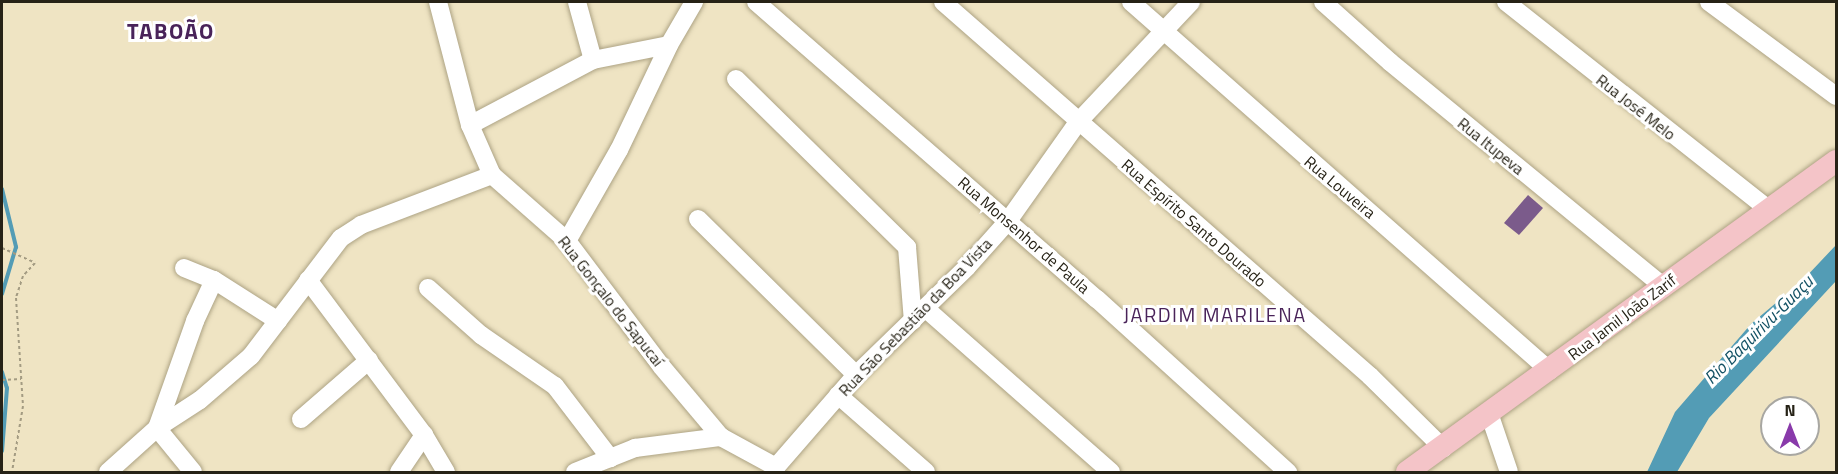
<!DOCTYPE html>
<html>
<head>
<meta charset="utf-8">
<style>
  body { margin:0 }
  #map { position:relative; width:1838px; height:474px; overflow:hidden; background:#efe4c3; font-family:"Titillium Web",sans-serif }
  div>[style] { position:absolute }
  .water>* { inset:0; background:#539cb5 }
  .stream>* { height:4px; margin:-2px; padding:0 2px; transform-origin:2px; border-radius:2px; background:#539cb5 }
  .building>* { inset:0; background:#7b5b8b }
  .path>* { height:2px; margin-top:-1px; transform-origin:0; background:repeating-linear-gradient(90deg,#a39b82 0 3px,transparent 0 6px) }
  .roads { filter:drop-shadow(0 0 2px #ada384) drop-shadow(0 0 2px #ada384) }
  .minor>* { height:18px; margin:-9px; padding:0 9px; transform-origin:9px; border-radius:9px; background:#fff }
  .major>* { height:22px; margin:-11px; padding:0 11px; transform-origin:11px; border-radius:11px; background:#f4c4c8 }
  span { translate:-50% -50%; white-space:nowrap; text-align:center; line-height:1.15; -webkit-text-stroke:6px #fff; paint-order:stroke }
  .street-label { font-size:16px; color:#262216 }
  .water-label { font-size:18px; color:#145265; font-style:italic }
  .quarter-label { font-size:20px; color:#492359; letter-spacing:1.5px }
  .district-label { font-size:22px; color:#492359; font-weight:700; letter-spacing:1.5px }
  .frame { position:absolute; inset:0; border:3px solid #262216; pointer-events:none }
  .north { position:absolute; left:1760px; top:396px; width:60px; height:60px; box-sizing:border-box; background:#fff; border:2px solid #a8a7a2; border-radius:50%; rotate:0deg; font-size:16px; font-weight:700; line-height:24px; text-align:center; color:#262216 }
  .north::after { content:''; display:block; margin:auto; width:21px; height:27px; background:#893aaa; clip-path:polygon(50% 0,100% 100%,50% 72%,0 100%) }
</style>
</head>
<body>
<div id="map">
  <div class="water">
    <i style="clip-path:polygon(1836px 245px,1836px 281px,1709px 418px,1677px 472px,1647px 472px,1675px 412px,1751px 324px,1803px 280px)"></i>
  </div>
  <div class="stream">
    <i style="left:2px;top:189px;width:60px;rotate:76.4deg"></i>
    <i style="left:16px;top:247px;width:49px;rotate:106.6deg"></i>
    <i style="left:2px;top:372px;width:17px;rotate:73deg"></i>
    <i style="left:7px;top:388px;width:63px;rotate:94.5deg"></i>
  </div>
  <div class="building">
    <i style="clip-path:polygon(1528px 195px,1543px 208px,1519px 235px,1504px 223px)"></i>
  </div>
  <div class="path">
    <i style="left:2px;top:248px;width:36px;rotate:24deg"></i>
    <i style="left:35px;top:263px;width:18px;rotate:133deg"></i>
    <i style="left:23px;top:276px;width:23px;rotate:108deg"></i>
    <i style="left:16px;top:298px;width:108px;rotate:86.3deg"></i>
    <i style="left:23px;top:406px;width:67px;rotate:99.5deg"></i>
    <i style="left:2px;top:380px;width:19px;rotate:-3deg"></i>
  </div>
  <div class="roads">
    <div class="minor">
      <i style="left:438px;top:2px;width:127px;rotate:75.4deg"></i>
      <i style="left:470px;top:125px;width:55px;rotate:66.3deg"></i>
      <i style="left:492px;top:175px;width:100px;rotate:41.3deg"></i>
      <i style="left:567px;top:241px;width:158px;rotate:53deg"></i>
      <i style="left:662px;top:367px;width:92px;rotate:49.9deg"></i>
      <i style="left:577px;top:2px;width:60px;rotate:74.6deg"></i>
      <i style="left:756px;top:2px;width:452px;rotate:41.1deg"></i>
      <i style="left:1097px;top:299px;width:258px;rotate:42.2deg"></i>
      <i style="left:943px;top:2px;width:568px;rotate:41.21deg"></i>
      <i style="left:1370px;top:376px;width:103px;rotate:44.6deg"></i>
      <i style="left:1131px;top:2px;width:558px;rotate:41.37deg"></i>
      <i style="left:1323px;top:2px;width:90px;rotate:41.8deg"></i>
      <i style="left:1390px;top:62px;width:353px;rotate:39.4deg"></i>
      <i style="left:1506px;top:2px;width:335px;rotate:38.3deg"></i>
      <i style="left:1709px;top:2px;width:158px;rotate:36.5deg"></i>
      <i style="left:736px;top:79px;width:240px;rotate:44.5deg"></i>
      <i style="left:907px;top:247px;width:74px;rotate:85.4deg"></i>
      <i style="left:470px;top:125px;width:139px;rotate:-27.9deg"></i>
      <i style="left:593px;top:60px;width:77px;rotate:-11.2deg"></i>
      <i style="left:698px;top:219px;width:222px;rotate:44.6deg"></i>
      <i style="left:567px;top:241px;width:105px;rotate:-60.3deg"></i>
      <i style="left:619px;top:150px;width:116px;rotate:-64.5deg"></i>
      <i style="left:669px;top:45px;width:50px;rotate:-59.8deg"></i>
      <i style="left:184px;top:268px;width:32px;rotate:22deg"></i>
      <i style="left:214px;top:280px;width:76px;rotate:32.6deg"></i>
      <i style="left:308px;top:280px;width:194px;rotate:53.2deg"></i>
      <i style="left:424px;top:435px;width:43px;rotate:59.3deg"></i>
      <i style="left:428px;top:288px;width:71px;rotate:41.6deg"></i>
      <i style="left:481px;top:335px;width:90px;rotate:34.6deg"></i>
      <i style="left:555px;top:386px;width:91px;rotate:52.6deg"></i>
      <i style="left:925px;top:308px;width:248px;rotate:41.4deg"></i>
      <i style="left:838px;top:395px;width:117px;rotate:41.2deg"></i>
      <i style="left:1489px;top:413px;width:62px;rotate:71.3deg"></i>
      <i style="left:301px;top:419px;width:90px;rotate:-40.9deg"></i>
      <i style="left:776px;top:467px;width:122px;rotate:-49deg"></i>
      <i style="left:856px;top:375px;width:155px;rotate:-44.2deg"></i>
      <i style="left:967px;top:267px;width:62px;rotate:-48.3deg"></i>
      <i style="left:1008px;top:221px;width:121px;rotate:-54.7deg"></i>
      <i style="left:1078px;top:122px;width:165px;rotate:-46.7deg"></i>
      <i style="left:108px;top:472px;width:66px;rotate:-41.9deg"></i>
      <i style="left:157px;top:428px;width:114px;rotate:-70.4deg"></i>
      <i style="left:195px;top:321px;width:45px;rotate:-65.1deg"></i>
      <i style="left:193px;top:472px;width:57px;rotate:-129.3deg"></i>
      <i style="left:157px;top:428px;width:51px;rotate:-33.1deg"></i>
      <i style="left:200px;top:400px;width:67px;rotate:-40.8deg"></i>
      <i style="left:251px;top:356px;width:148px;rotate:-52.7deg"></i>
      <i style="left:341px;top:238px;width:24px;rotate:-33deg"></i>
      <i style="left:361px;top:225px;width:140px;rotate:-20.9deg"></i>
      <i style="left:399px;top:472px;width:45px;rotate:-56deg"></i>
      <i style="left:575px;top:472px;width:65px;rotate:-21.8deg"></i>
      <i style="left:635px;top:448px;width:87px;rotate:-7.3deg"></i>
      <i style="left:721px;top:437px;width:63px;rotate:28.6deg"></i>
    </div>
    <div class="major">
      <i style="left:1407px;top:472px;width:530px;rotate:-35.94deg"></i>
    </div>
  </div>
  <div class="street-label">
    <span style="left:1636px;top:107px;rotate:38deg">Rua José Melo</span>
    <span style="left:1491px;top:146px;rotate:39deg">Rua Itupeva</span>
    <span style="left:1340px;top:187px;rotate:40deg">Rua Louveira</span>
    <span style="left:1194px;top:223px;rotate:41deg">Rua Espírito Santo Dourado</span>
    <span style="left:1024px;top:235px;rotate:41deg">Rua Monsenhor de Paula</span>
    <span style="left:611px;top:301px;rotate:52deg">Rua Gonçalo do Sapucaí</span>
    <span style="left:915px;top:317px;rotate:-46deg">Rua São Sebastião da Boa Vista</span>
    <span style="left:1622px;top:317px;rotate:-37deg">Rua Jamil João Zarif</span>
  </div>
  <div class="water-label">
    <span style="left:1759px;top:330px;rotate:-45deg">Rio Baquirivu-Guaçu</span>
  </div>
  <div class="quarter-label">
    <span style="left:1215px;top:314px">JARDIM MARILENA</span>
  </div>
  <div class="district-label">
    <span style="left:171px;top:32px">TABOÃO</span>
  </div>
  <div class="frame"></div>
  <div class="north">N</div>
</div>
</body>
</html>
